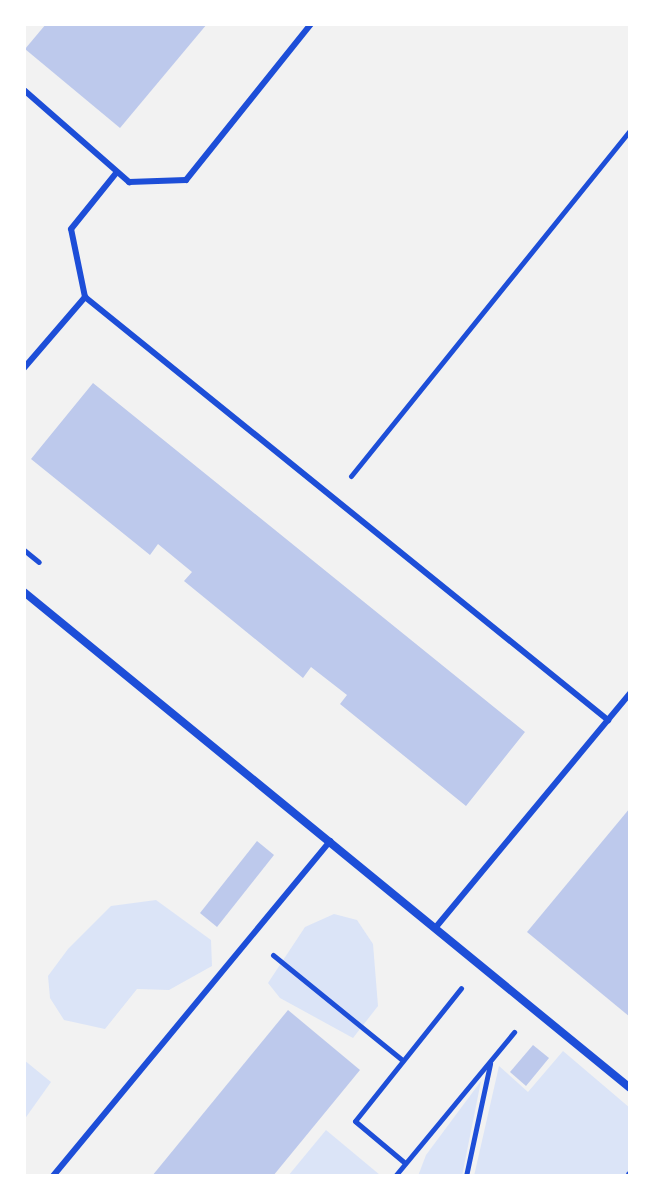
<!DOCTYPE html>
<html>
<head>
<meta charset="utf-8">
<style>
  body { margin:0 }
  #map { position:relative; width:654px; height:1200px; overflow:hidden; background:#f2f2f2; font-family:"Alegreya Sans",sans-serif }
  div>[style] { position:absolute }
  .green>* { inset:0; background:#dbe4f7 }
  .building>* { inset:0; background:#bdc9ec }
  .path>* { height:5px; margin:-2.5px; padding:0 2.5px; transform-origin:2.5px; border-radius:2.5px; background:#1d4ed8 }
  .service>* { height:6px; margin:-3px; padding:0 3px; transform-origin:3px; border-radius:3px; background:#1d4ed8 }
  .minor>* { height:8px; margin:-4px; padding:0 4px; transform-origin:4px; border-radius:4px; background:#1d4ed8 }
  span { translate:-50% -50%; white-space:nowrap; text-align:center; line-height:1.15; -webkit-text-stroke:6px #fff; paint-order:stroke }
  .frame { position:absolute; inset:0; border:26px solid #fff; pointer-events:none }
</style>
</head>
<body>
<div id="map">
  <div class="green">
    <i style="clip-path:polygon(156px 900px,211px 940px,212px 966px,169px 990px,137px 989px,105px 1029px,64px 1020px,50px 998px,48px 976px,68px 949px,111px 906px)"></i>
    <i style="clip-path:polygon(334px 914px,357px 920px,373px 944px,378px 1006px,353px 1038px,280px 998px,268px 983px,305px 927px)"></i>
    <i style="clip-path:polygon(563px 1051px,630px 1108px,630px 1176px,474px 1176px,499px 1066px,528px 1092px)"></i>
    <i style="clip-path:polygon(24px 1060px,51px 1082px,24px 1120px)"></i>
    <i style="clip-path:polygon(481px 1081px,462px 1176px,418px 1176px,426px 1155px)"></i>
    <i style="clip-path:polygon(326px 1130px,380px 1175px,379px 1176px,288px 1176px)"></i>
  </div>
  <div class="building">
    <i style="clip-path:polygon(46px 24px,207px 24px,120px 128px,25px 49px)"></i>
    <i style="clip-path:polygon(93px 383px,525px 732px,466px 806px,340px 704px,347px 695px,311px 667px,303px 678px,184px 581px,192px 572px,158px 544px,150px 555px,31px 459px)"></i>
    <i style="clip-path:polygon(630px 808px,630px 1017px,527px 932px)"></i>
    <i style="clip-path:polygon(257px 841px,274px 855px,217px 927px,200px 913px)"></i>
    <i style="clip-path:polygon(288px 1010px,360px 1070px,273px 1176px,152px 1176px)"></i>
    <i style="clip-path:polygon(533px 1045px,549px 1058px,526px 1086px,510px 1072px)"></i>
  </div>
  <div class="path">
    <i style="left:351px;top:476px;width:444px;rotate:-51.1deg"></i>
    <i style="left:24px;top:550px;width:19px;rotate:39deg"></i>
    <i style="left:273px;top:955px;width:165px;rotate:39.1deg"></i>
    <i style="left:405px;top:1163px;width:65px;rotate:-140deg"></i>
    <i style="left:355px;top:1121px;width:170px;rotate:-51.4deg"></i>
    <i style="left:395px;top:1176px;width:187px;rotate:-50.4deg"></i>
    <i style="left:466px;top:1176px;width:115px;rotate:-77.9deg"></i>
  </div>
  <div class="service">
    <i style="left:24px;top:90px;width:140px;rotate:41.2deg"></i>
    <i style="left:129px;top:182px;width:57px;rotate:-2deg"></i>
    <i style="left:186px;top:180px;width:200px;rotate:-51.3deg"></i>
    <i style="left:85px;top:297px;width:69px;rotate:-101.6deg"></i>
    <i style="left:71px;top:229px;width:73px;rotate:-51.1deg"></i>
    <i style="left:24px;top:368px;width:94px;rotate:-49.3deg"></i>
    <i style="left:85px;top:297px;width:673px;rotate:38.97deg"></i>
    <i style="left:436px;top:927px;width:304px;rotate:-50.3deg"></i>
    <i style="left:53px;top:1176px;width:435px;rotate:-50.4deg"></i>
  </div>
  <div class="minor">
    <i style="left:24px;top:592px;width:783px;rotate:39.3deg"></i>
    <i style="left:630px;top:1176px;width:1px;rotate:-90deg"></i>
  </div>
  <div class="frame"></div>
</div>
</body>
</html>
